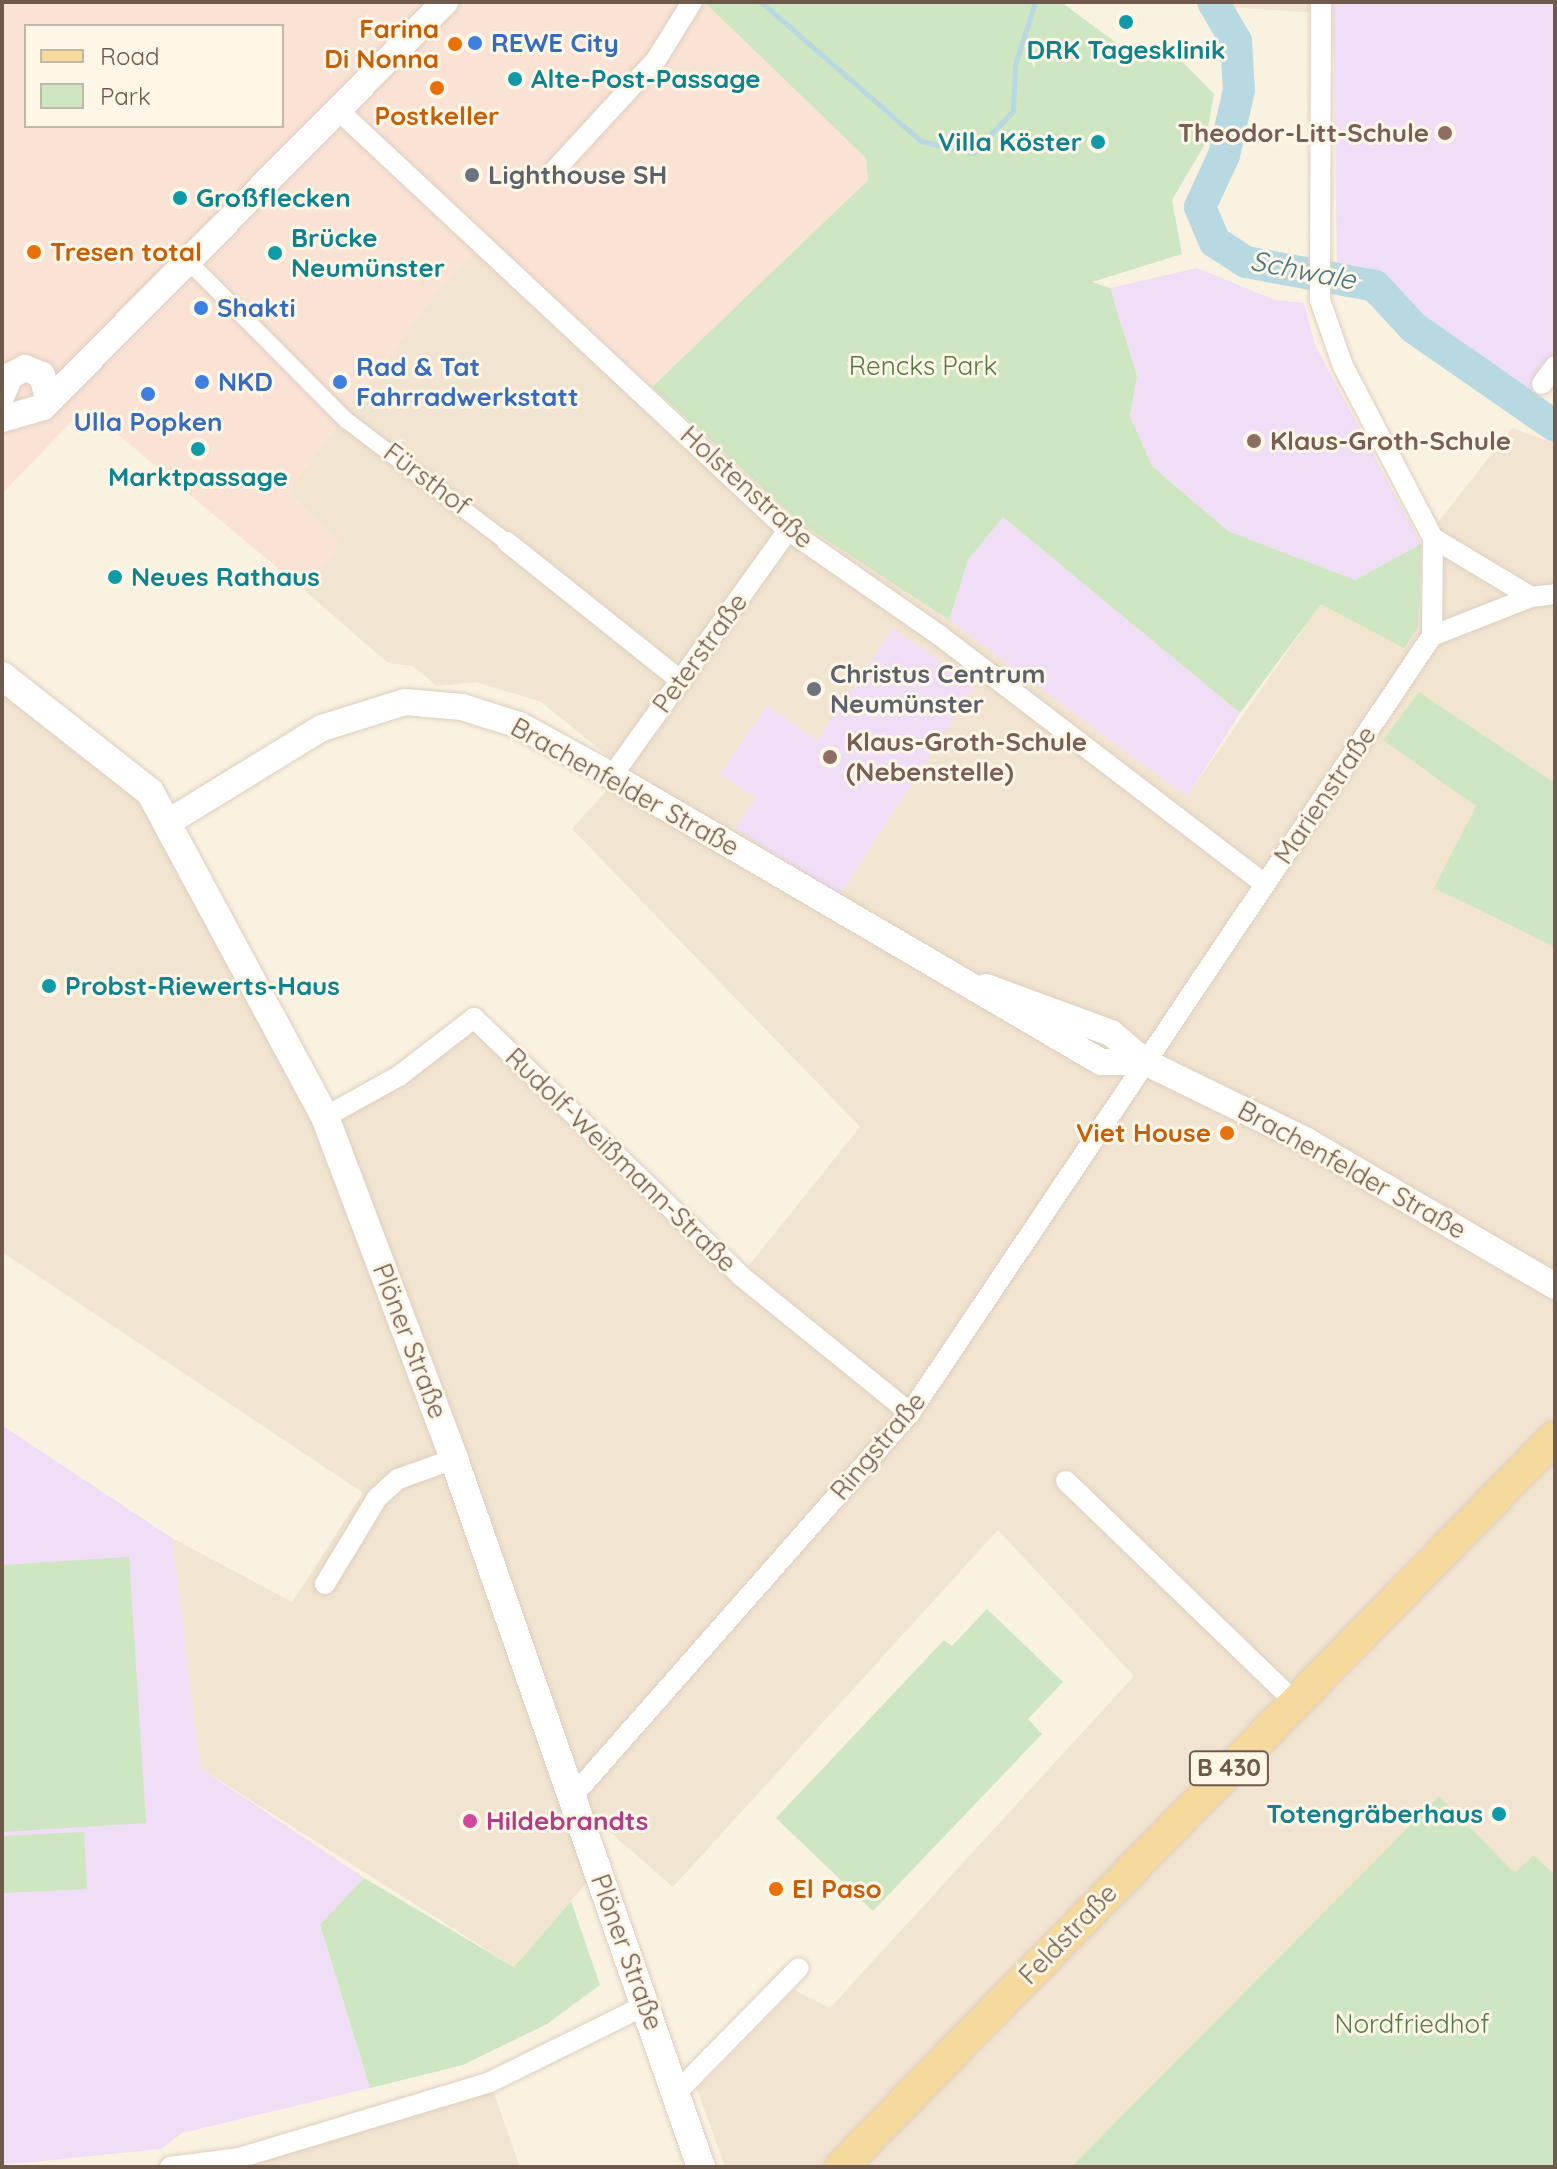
<!DOCTYPE html>
<html>
<head>
<meta charset="utf-8">
<style>
  body { margin:0 }
  #map { position:relative; width:1557px; height:2169px; overflow:hidden; background:#faf2e1; font-family:Quicksand,sans-serif }
  div>[style] { position:absolute }
  .residential>* { inset:0; background:#f1e4d0 }
  .commercial>* { inset:0; background:#fae2d5 }
  .education>* { inset:0; background:#efdef6 }
  .green>* { inset:0; background:#cee6c1 }
  .stream>* { height:5px; margin:-2.5px; padding:0 2.5px; transform-origin:2.5px; border-radius:2.5px; background:#b8d9e2 }
  .river>* { height:32px; margin:-16px; padding:0 16px; transform-origin:16px; border-radius:16px; background:#b8d9e2 }
  .roads { filter:drop-shadow(0 0 2px #ddcebe) drop-shadow(0 0 2px #ddcebe) }
  .pedestrian>* { height:16px; margin:-8px; padding:0 8px; transform-origin:8px; border-radius:8px; background:#fff }
  .minor>* { height:20px; margin:-10px; padding:0 10px; transform-origin:10px; border-radius:10px; background:#fff }
  .tertiary>* { height:26px; margin:-13px; padding:0 13px; transform-origin:13px; border-radius:13px; background:#fff }
  .secondary>* { height:28px; margin:-14px; padding:0 14px; transform-origin:14px; border-radius:14px; background:#fff }
  .primary>* { height:32px; margin:-16px; padding:0 16px; transform-origin:16px; border-radius:16px; background:#f5d99d }
  .dots>* { width:22px; height:22px; translate:-50% -50%; box-sizing:border-box; border:4px solid #fef6e7; border-radius:50% }
  span { translate:-50% -50%; white-space:nowrap; text-align:center; line-height:1.15; -webkit-text-stroke:6px #fef6e7; paint-order:stroke }
  .shield-label span { padding:2px 6px; background:#fef6e7; border:2px solid; border-radius:6px; -webkit-text-stroke-width:0 }
  .shield-label { font-size:24px; color:#6f594a; font-weight:700 }
  .food-label { font-size:26px; color:#c56008; font-weight:700 }
  .right { translate:-100% -50%; text-align:right }
  .left { translate:0 -50%; text-align:left }
  .shop-label { font-size:26px; color:#366cbe; font-weight:700 }
  .culture-label { font-size:26px; color:#0d838f; font-weight:700 }
  .education-label { font-size:26px; color:#785e54; font-weight:700 }
  .worship-label { font-size:26px; color:#5b616d; font-weight:700 }
  .park-label { font-size:26px; color:#537a46 }
  .street-label { font-size:26px; color:#6f594a }
  .hotel-label { font-size:26px; color:#b23c85; font-weight:700 }
  .water-label { font-size:28px; color:#467481; font-style:italic }
  .frame { position:absolute; inset:0; border:4px solid #6f594a; pointer-events:none }
  .legend { position:absolute; left:24px; top:24px; width:260px; height:104px; box-sizing:border-box; background:#fef6e7; border:2px solid #c5b7a8; margin:0; padding:10px 14px; list-style:none; font-size:24px; color:#6f594a }
  .legend li { display:flex; align-items:center; gap:16px; height:40px }
  .legend b { width:40px; border:2px solid #c5b7a8 }
</style>
</head>
<body>
<div id="map">
  <div class="residential">
    <i style="clip-path:polygon(1228px 2px,1321px 2px,1320px 13px,1227px 7px)"></i>
    <i style="clip-path:polygon(486px 239px,802px 524px,949px 620px,1187px 796px,1321px 603px,1418px 627px,1421px 544px,1512px 428px,1555px 443px,1555px 783px,1420px 693px,1476px 806px,1435px 888px,1555px 947px,1555px 1875px,1534px 1855px,1516px 1874px,1439px 1796px,1071px 2167px,725px 2167px,697px 2089px,794px 1990px,830px 2008px,1134px 1676px,998px 1530px,673px 1887px,573px 1800px,598px 1869px,514px 1967px,200px 1768px,172px 1538px,292px 1602px,363px 1493px,2px 1252px,2px 686px,114px 758px,325px 1117px,474px 1018px,741px 1275px,860px 1127px,572px 829px,625px 770px,541px 702px,476px 682px,437px 686px,413px 666px,388px 663px,305px 591px,339px 543px,288px 491px,442px 285px)"></i>
    <i style="clip-path:polygon(490px 2082px,520px 2167px,170px 2167px)"></i>
  </div>
  <div class="commercial">
    <i style="clip-path:polygon(evenodd,2px 2px,704px 2px,866px 158px,868px 180px,652px 387px,486px 239px,442px 285px,288px 491px,340px 543px,305px 591px,85px 407px,2px 494px,2px 2px,26px 26px,282px 26px,282px 126px,26px 126px,26px 26px)"></i>
  </div>
  <div class="education">
    <i style="clip-path:polygon(1333px 2px,1555px 2px,1555px 357px,1527px 398px,1387px 286px,1337px 264px)"></i>
    <i style="clip-path:polygon(1197px 268px,1275px 300px,1304px 303px,1315px 345px,1421px 544px,1355px 580px,1228px 531px,1152px 466px,1130px 416px,1137px 376px,1110px 288px)"></i>
    <i style="clip-path:polygon(1003px 517px,1240px 713px,1187px 797px,949px 620px,968px 560px)"></i>
    <i style="clip-path:polygon(893px 629px,975px 685px,839px 896px,735px 828px,756px 798px,720px 774px,767px 706px,817px 740px)"></i>
    <i style="clip-path:polygon(2px 1425px,172px 1538px,200px 1768px,364px 1878px,320px 1926px,370px 2088px,182px 2133px,161px 2149px,2px 2165px)"></i>
  </div>
  <div class="green">
    <i style="clip-path:polygon(704px 2px,1061px 2px,1126px 50px,1167px 46px,1214px 94px,1205px 144px,1172px 200px,1182px 254px,1092px 282px,1110px 288px,1137px 376px,1130px 416px,1152px 466px,1228px 531px,1355px 580px,1421px 544px,1418px 627px,1404px 648px,1321px 604px,1240px 713px,1003px 517px,968px 560px,949px 620px,802px 524px,652px 387px,868px 180px,866px 158px)"></i>
    <i style="clip-path:polygon(1419px 692px,1555px 783px,1555px 947px,1434px 888px,1476px 806px,1383px 740px)"></i>
    <i style="clip-path:polygon(129px 1557px,146px 1823px,2px 1832px,2px 1565px)"></i>
    <i style="clip-path:polygon(987px 1609px,1063px 1682px,1028px 1719px,1042px 1734px,873px 1911px,776px 1818px,944px 1640px,952px 1646px)"></i>
    <i style="clip-path:polygon(1439px 1796px,1515px 1873px,1534px 1855px,1555px 1875px,1555px 2167px,1071px 2167px)"></i>
    <i style="clip-path:polygon(84px 1832px,87px 1889px,2px 1893px,2px 1836px)"></i>
    <i style="clip-path:polygon(364px 1878px,514px 1967px,571px 1901px,600px 1985px,547px 2024px,463px 2065px,370px 2088px,320px 1925px)"></i>
  </div>
  <div class="stream">
    <i style="left:761px;top:2px;width:212px;rotate:41deg"></i>
    <i style="left:921px;top:141px;width:53px;rotate:13deg"></i>
    <i style="left:973px;top:153px;width:58px;rotate:-46.4deg"></i>
    <i style="left:1013px;top:111px;width:46px;rotate:-87.5deg"></i>
    <i style="left:1015px;top:65px;width:66px;rotate:-72.4deg"></i>
  </div>
  <div class="river">
    <i style="left:1213px;top:2px;width:45px;rotate:59.5deg"></i>
    <i style="left:1236px;top:41px;width:49px;rotate:86.5deg"></i>
    <i style="left:1239px;top:90px;width:67px;rotate:103deg"></i>
    <i style="left:1224px;top:155px;width:57px;rotate:114.8deg"></i>
    <i style="left:1200px;top:207px;width:38px;rotate:67deg"></i>
    <i style="left:1215px;top:242px;width:37px;rotate:33deg"></i>
    <i style="left:1246px;top:262px;width:131px;rotate:10.5deg"></i>
    <i style="left:1375px;top:286px;width:57px;rotate:47.1deg"></i>
    <i style="left:1414px;top:328px;width:172px;rotate:34.8deg"></i>
  </div>
  <div class="roads">
    <div class="pedestrian">
      <i style="left:188px;top:261px;width:224px;rotate:45.2deg"></i>
      <i style="left:346px;top:420px;width:202px;rotate:37.2deg"></i>
    </div>
    <div class="minor">
      <i style="left:1321px;top:2px;width:298px;rotate:90.2deg"></i>
      <i style="left:1320px;top:300px;width:70px;rotate:70.8deg"></i>
      <i style="left:1343px;top:366px;width:194px;rotate:62.4deg"></i>
      <i style="left:338px;top:110px;width:616px;rotate:43.03deg"></i>
      <i style="left:788px;top:530px;width:184px;rotate:34.8deg"></i>
      <i style="left:939px;top:635px;width:410px;rotate:37.4deg"></i>
      <i style="left:553px;top:172px;width:152px;rotate:-47.4deg"></i>
      <i style="left:656px;top:60px;width:68px;rotate:-58.2deg"></i>
      <i style="left:1542px;top:384px;width:22px;rotate:-54deg"></i>
      <i style="left:507px;top:542px;width:223px;rotate:38.6deg"></i>
      <i style="left:1432px;top:636px;width:98px;rotate:-89.4deg"></i>
      <i style="left:1433px;top:538px;width:114px;rotate:31deg"></i>
      <i style="left:612px;top:776px;width:302px;rotate:-54.4deg"></i>
      <i style="left:325px;top:1117px;width:85px;rotate:-29deg"></i>
      <i style="left:399px;top:1076px;width:95px;rotate:-37.7deg"></i>
      <i style="left:474px;top:1018px;width:371px;rotate:44deg"></i>
      <i style="left:741px;top:1276px;width:218px;rotate:39deg"></i>
      <i style="left:1066px;top:1481px;width:317px;rotate:44deg"></i>
      <i style="left:325px;top:1584px;width:100px;rotate:-58.8deg"></i>
      <i style="left:377px;top:1498px;width:28px;rotate:-42deg"></i>
      <i style="left:398px;top:1479px;width:59px;rotate:-19.7deg"></i>
      <i style="left:571px;top:1798px;width:513px;rotate:-48.64deg"></i>
      <i style="left:910px;top:1413px;width:936px;rotate:-56.11deg"></i>
      <i style="left:1432px;top:636px;width:106px;rotate:-21.5deg"></i>
      <i style="left:1531px;top:597px;width:24px;rotate:-7deg"></i>
      <i style="left:676px;top:2093px;width:175px;rotate:-45.5deg"></i>
      <i style="left:170px;top:2167px;width:70px;rotate:-7.4deg"></i>
      <i style="left:239px;top:2158px;width:262px;rotate:-16.8deg"></i>
      <i style="left:490px;top:2082px;width:174px;rotate:-26.3deg"></i>
    </div>
    <div class="tertiary">
      <i style="left:2px;top:395px;width:21px;rotate:-67deg"></i>
      <i style="left:10px;top:376px;width:17px;rotate:-28deg"></i>
      <i style="left:25px;top:368px;width:18px;rotate:22deg"></i>
      <i style="left:42px;top:375px;width:25px;rotate:76deg"></i>
      <i style="left:2px;top:419px;width:43px;rotate:-16.3deg"></i>
      <i style="left:43px;top:407px;width:571px;rotate:-45.21deg"></i>
      <i style="left:170px;top:821px;width:178px;rotate:-31.5deg"></i>
      <i style="left:322px;top:728px;width:87px;rotate:-17.4deg"></i>
      <i style="left:405px;top:702px;width:57px;rotate:5deg"></i>
      <i style="left:462px;top:707px;width:60px;rotate:17.5deg"></i>
      <i style="left:519px;top:725px;width:106px;rotate:28.7deg"></i>
      <i style="left:612px;top:776px;width:566px;rotate:30.32deg"></i>
      <i style="left:1101px;top:1062px;width:44px"></i>
      <i style="left:986px;top:987px;width:133px;rotate:20.2deg"></i>
      <i style="left:1111px;top:1033px;width:45px;rotate:40.5deg"></i>
      <i style="left:1145px;top:1062px;width:178px;rotate:26deg"></i>
      <i style="left:1305px;top:1140px;width:290px;rotate:30.3deg"></i>
    </div>
    <div class="secondary">
      <i style="left:2px;top:676px;width:188px;rotate:38.1deg"></i>
      <i style="left:150px;top:792px;width:369px;rotate:61.7deg"></i>
      <i style="left:325px;top:1117px;width:366px;rotate:69.3deg"></i>
      <i style="left:454px;top:1459px;width:750px;rotate:70.77deg"></i>
    </div>
    <div class="primary">
      <i style="left:841px;top:2167px;width:1021px;rotate:-45.63deg"></i>
    </div>
  </div>
  <div class="dots">
    <i style="left:1126px;top:22px;background:#0f9aa8"></i>
    <i style="left:475px;top:43px;background:#3f7fe0"></i>
    <i style="left:455px;top:44px;background:#e8710a"></i>
    <i style="left:515px;top:79px;background:#0f9aa8"></i>
    <i style="left:437px;top:88px;background:#e8710a"></i>
    <i style="left:1445px;top:133px;background:#8d6e63"></i>
    <i style="left:1098px;top:142px;background:#0f9aa8"></i>
    <i style="left:472px;top:175px;background:#6b7280"></i>
    <i style="left:180px;top:198px;background:#0f9aa8"></i>
    <i style="left:34px;top:252px;background:#e8710a"></i>
    <i style="left:275px;top:253px;background:#0f9aa8"></i>
    <i style="left:201px;top:308px;background:#3f7fe0"></i>
    <i style="left:202px;top:382px;background:#3f7fe0"></i>
    <i style="left:340px;top:382px;background:#3f7fe0"></i>
    <i style="left:148px;top:394px;background:#3f7fe0"></i>
    <i style="left:1254px;top:441px;background:#8d6e63"></i>
    <i style="left:198px;top:449px;background:#0f9aa8"></i>
    <i style="left:115px;top:577px;background:#0f9aa8"></i>
    <i style="left:814px;top:689px;background:#6b7280"></i>
    <i style="left:830px;top:757px;background:#8d6e63"></i>
    <i style="left:49px;top:986px;background:#0f9aa8"></i>
    <i style="left:1227px;top:1133px;background:#e8710a"></i>
    <i style="left:1499px;top:1814px;background:#0f9aa8"></i>
    <i style="left:470px;top:1821px;background:#d1479c"></i>
    <i style="left:776px;top:1889px;background:#e8710a"></i>
  </div>
  <div class="shield-label">
    <span style="left:1229px;top:1768px">B 430</span>
  </div>
  <div class="food-label">
    <span class="right" style="left:439px;top:44px">Farina<br>Di Nonna</span>
    <span style="left:437px;top:116px">Postkeller</span>
    <span class="left" style="left:50px;top:252px">Tresen total</span>
    <span class="right" style="left:1211px;top:1133px">Viet House</span>
    <span class="left" style="left:792px;top:1889px">El Paso</span>
  </div>
  <div class="shop-label">
    <span class="left" style="left:491px;top:43px">REWE City</span>
    <span class="left" style="left:217px;top:308px">Shakti</span>
    <span class="left" style="left:356px;top:382px">Rad &amp; Tat<br>Fahrradwerkstatt</span>
    <span class="left" style="left:218px;top:382px">NKD</span>
    <span style="left:148px;top:422px">Ulla Popken</span>
  </div>
  <div class="culture-label">
    <span style="left:1126px;top:50px">DRK Tagesklinik</span>
    <span class="left" style="left:531px;top:79px">Alte-Post-Passage</span>
    <span class="right" style="left:1082px;top:142px">Villa Köster</span>
    <span class="left" style="left:196px;top:198px">Großflecken</span>
    <span class="left" style="left:291px;top:253px">Brücke<br>Neumünster</span>
    <span style="left:198px;top:477px">Marktpassage</span>
    <span class="left" style="left:131px;top:577px">Neues Rathaus</span>
    <span class="left" style="left:65px;top:986px">Probst-Riewerts-Haus</span>
    <span class="right" style="left:1483px;top:1814px">Totengräberhaus</span>
  </div>
  <div class="education-label">
    <span class="right" style="left:1429px;top:133px">Theodor-Litt-Schule</span>
    <span class="left" style="left:1270px;top:441px">Klaus-Groth-Schule</span>
    <span class="left" style="left:846px;top:757px">Klaus-Groth-Schule<br>(Nebenstelle)</span>
  </div>
  <div class="worship-label">
    <span class="left" style="left:488px;top:175px">Lighthouse SH</span>
    <span class="left" style="left:830px;top:689px">Christus Centrum<br>Neumünster</span>
  </div>
  <div class="park-label">
    <span style="left:923px;top:366px">Rencks Park</span>
    <span style="left:1412px;top:2024px">Nordfriedhof</span>
  </div>
  <div class="street-label">
    <span style="left:427px;top:479px;rotate:37deg">Fürsthof</span>
    <span style="left:747px;top:487px;rotate:42deg">Holstenstraße</span>
    <span style="left:700px;top:653px;rotate:-54deg">Peterstraße</span>
    <span style="left:625px;top:787px;rotate:29deg">Brachenfelder Straße</span>
    <span style="left:1325px;top:795px;rotate:-56deg">Marienstraße</span>
    <span style="left:621px;top:1160px;rotate:44deg">Rudolf-Weißmann-Straße</span>
    <span style="left:1352px;top:1170px;rotate:29deg">Brachenfelder Straße</span>
    <span style="left:410px;top:1341px;rotate:69deg">Plöner Straße</span>
    <span style="left:878px;top:1446px;rotate:-50deg">Ringstraße</span>
    <span style="left:1068px;top:1934px;rotate:-46deg">Feldstraße</span>
    <span style="left:627px;top:1952px;rotate:70deg">Plöner Straße</span>
  </div>
  <div class="hotel-label">
    <span class="left" style="left:486px;top:1821px">Hildebrandts</span>
  </div>
  <div class="water-label">
    <span style="left:1303px;top:270px;rotate:11deg">Schwale</span>
  </div>
  <div class="frame"></div>
  <ul class="legend">
  <li><b style="height:10px;background:#f5d99d"></b>Road</li>
  <li><b style="height:22px;background:#cee6c1"></b>Park</li>
  </ul>
</div>
</body>
</html>
